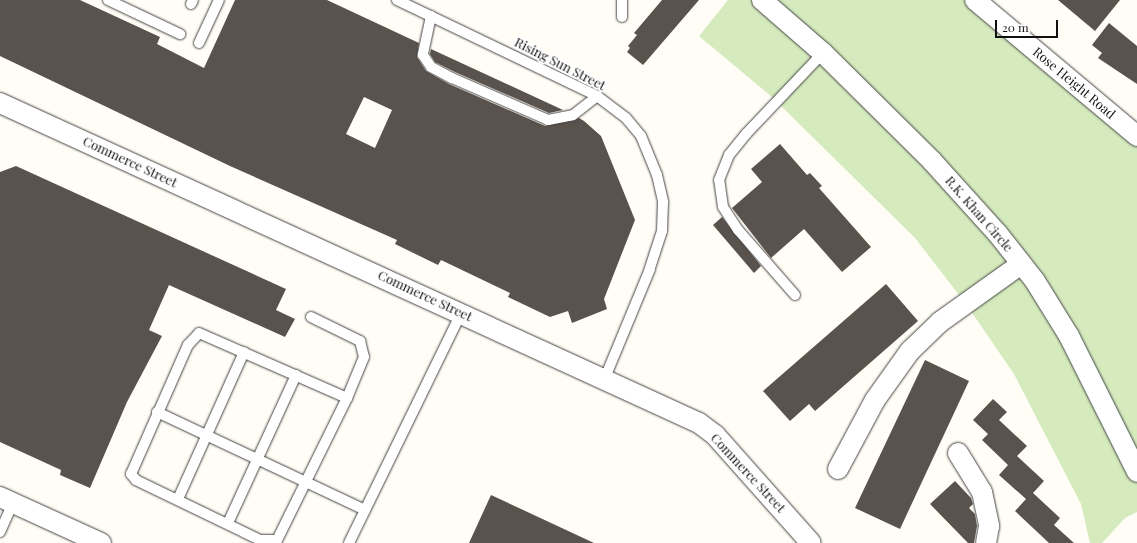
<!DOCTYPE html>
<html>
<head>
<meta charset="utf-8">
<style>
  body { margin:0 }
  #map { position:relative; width:1137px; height:543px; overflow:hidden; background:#fffdf5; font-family:"Playfair Display",serif }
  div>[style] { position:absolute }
  .green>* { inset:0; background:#d5ebbd }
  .building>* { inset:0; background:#5a524d }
  .roads { filter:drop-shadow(0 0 1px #444) drop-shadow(0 0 1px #444) }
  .lane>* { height:10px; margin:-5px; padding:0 5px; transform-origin:5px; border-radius:5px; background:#fff }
  .street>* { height:20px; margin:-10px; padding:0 10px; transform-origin:10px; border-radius:10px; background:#fff }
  span { translate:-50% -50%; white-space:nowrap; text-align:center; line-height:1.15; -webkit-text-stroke:4px #fff; paint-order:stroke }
  .street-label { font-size:13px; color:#111 }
  .scale { position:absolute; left:995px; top:20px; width:63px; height:18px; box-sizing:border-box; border:2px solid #111; border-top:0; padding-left:5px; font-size:12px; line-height:14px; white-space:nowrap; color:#111; -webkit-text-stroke:3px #fff; paint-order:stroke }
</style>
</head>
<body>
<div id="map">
  <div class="green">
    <i style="clip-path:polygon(728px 0,976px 0,1137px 135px,1137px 512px,1125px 518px,1102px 543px,1090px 543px,1081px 504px,1014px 374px,966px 304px,915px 238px,772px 97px,699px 36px)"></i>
  </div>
  <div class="building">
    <i style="clip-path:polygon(evenodd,0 0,80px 0,160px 37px,157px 44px,204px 68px,235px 0,327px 0,419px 43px,417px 57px,426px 71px,449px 84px,545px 126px,579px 118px,584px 121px,601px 136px,635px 220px,604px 299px,607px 309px,572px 323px,568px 311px,550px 317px,508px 297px,510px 293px,441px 260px,438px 265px,395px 244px,397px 240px,230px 166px,0 56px,0 0,364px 97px,392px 110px,375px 148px,346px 134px,364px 97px)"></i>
    <i style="clip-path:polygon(662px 0,699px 0,643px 65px,627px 52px,630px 48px,628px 46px,637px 35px,634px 33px)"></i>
    <i style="clip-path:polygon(1058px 0,1120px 0,1095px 31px)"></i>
    <i style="clip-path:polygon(1109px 23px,1137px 46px,1137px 84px,1098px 58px,1102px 53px,1092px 45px)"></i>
    <i style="clip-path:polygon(431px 49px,563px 110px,549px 113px,455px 72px,435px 62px,430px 54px)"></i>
    <i style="clip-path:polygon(780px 144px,807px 175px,810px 173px,822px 186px,819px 188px,871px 247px,842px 272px,804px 229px,771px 258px,732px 208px,762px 182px,751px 169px)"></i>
    <i style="clip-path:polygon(16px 166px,286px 289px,276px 310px,295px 319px,285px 337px,169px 285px,149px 330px,162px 336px,127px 402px,90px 488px,60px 475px,61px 470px,0 442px,0 172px)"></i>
    <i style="clip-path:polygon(722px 217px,761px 266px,754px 273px,713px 225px)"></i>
    <i style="clip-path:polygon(886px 284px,918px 321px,815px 411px,809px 404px,790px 421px,763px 391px)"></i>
    <i style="clip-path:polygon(925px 360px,969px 381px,900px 529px,855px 508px)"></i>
    <i style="clip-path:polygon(993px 399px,1007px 412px,999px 420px,1027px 446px,1017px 456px,1044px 481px,1033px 493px,1060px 518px,1054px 525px,1074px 543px,1049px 543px,1015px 511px,1026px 499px,999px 475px,1008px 465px,982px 440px,988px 434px,973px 420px)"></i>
    <i style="clip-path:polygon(955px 481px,971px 498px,973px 504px,969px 508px,975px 514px,977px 526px,974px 543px,968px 543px,930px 504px)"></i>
    <i style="clip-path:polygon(491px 495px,594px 543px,469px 543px)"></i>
  </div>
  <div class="roads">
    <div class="lane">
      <i style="left:108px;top:0;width:80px;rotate:25.3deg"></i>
      <i style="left:397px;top:0;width:222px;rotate:25.6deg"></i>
      <i style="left:597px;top:96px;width:36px;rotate:37deg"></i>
      <i style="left:626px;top:118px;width:23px;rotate:50deg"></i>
      <i style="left:641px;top:136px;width:42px;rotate:67.7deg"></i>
      <i style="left:657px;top:175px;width:28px;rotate:77deg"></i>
      <i style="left:663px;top:202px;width:29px;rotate:92deg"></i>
      <i style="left:662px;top:231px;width:40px;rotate:108deg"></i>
      <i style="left:650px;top:269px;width:120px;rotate:112.5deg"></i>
      <i style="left:622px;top:0;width:17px;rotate:90deg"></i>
      <i style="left:191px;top:4px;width:4px;rotate:-63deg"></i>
      <i style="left:431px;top:16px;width:40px;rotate:102deg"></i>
      <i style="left:423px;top:55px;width:14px;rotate:56deg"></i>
      <i style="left:431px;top:67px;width:24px;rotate:28deg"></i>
      <i style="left:452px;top:78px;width:105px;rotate:23.6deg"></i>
      <i style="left:548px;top:120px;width:25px;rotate:-11deg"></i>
      <i style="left:573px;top:115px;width:31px;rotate:-38deg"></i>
      <i style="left:199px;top:43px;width:47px;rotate:-65.1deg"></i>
      <i style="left:795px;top:295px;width:86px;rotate:-131.2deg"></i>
      <i style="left:738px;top:230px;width:27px;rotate:-123deg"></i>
      <i style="left:723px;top:207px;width:27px;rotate:-98deg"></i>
      <i style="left:719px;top:180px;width:27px;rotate:-68deg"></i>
      <i style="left:729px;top:155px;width:27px;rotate:-51deg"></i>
      <i style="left:746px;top:134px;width:112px;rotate:-46.5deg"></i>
      <i style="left:311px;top:317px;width:55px;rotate:26.1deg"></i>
      <i style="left:360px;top:341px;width:16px;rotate:76deg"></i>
      <i style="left:364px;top:357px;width:44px;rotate:112.5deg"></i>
      <i style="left:347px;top:398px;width:158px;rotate:116.2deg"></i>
      <i style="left:277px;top:540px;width:17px;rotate:180deg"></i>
      <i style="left:260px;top:540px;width:138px;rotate:-154.2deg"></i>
      <i style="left:136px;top:480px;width:8px;rotate:-130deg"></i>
      <i style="left:131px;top:474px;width:141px;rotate:-66.2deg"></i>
      <i style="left:188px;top:345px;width:16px;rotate:-47deg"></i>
      <i style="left:199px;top:333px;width:162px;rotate:23.7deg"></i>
      <i style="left:157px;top:412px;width:230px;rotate:25.2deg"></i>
      <i style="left:178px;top:499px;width:161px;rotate:-65.8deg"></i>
      <i style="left:228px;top:523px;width:163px;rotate:-65.3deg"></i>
      <i style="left:0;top:532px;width:32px;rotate:-66deg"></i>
      <i style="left:349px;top:543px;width:256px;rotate:-64deg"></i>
    </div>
    <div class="street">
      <i style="left:762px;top:0;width:81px;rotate:41deg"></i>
      <i style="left:823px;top:53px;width:153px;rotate:44.7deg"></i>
      <i style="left:932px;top:161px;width:98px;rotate:47.9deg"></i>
      <i style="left:998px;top:234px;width:60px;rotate:51.8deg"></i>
      <i style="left:1035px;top:281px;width:65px;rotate:58.3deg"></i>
      <i style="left:1069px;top:336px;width:152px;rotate:63.4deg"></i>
      <i style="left:975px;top:0;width:212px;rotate:40deg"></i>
      <i style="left:0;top:103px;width:769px;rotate:24.6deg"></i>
      <i style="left:699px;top:423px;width:20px;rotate:37deg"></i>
      <i style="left:715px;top:435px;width:144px;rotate:48.4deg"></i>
      <i style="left:958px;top:453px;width:46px;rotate:58.4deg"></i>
      <i style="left:982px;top:492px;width:35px;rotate:78deg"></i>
      <i style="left:989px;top:526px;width:17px;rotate:100deg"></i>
      <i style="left:838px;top:469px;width:78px;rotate:-61.8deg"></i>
      <i style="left:875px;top:400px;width:60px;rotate:-54.5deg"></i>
      <i style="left:910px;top:351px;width:42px;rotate:-44deg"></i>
      <i style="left:940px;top:322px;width:100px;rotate:-35.6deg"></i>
      <i style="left:0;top:497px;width:111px;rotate:24.5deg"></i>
    </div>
  </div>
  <div class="street-label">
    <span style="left:560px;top:64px;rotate:27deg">Rising Sun Street</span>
    <span style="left:1074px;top:83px;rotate:40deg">Rose Height Road</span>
    <span style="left:130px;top:162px;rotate:25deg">Commerce Street</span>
    <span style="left:979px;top:214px;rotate:49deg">R.K. Khan Circle</span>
    <span style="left:425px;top:296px;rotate:25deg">Commerce Street</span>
    <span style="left:748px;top:473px;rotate:47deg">Commerce Street</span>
  </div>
  <div class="scale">20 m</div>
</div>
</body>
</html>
